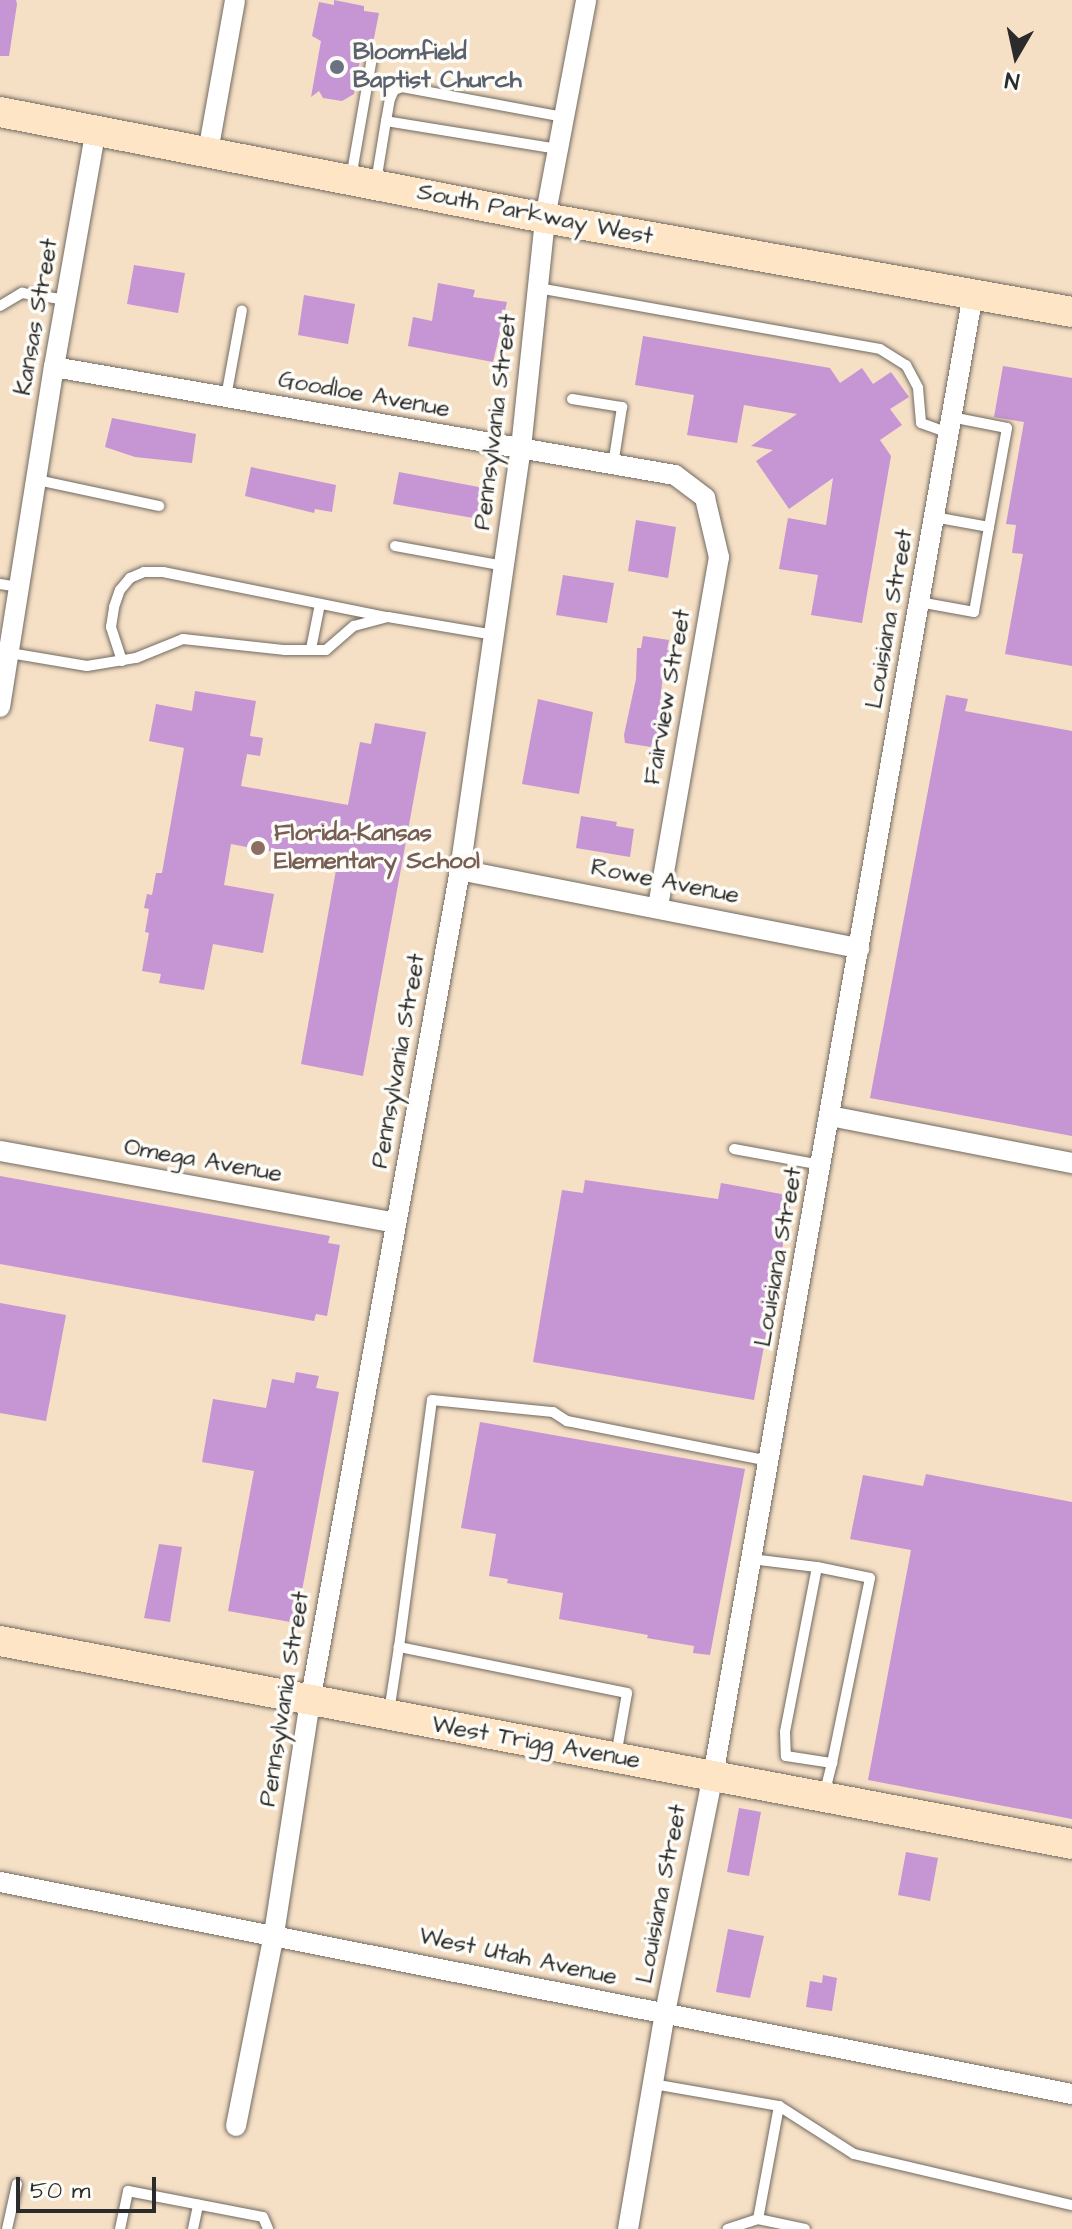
<!DOCTYPE html>
<html>
<head>
<meta charset="utf-8">
<style>
  body { margin:0 }
  #map { position:relative; width:1072px; height:2229px; overflow:hidden; background:#f5dfc5; font-family:"Architects Daughter",sans-serif }
  div>[style] { position:absolute }
  .building>* { inset:0; background:#c695d3 }
  .roads { filter:drop-shadow(0 0 2px #726a61) drop-shadow(0 0 2px #726a61) }
  .lane>* { height:10px; margin:-5px; padding:0 5px; transform-origin:5px; border-radius:5px; background:#fff }
  .street>* { height:20px; margin:-10px; padding:0 10px; transform-origin:10px; border-radius:10px; background:#fff }
  .secondary>* { height:30px; margin:-15px; padding:0 15px; transform-origin:15px; border-radius:15px; background:#fde5c5 }
  .dots>* { width:22px; height:22px; translate:-50% -50%; box-sizing:border-box; border:4px solid #fdfcf7; border-radius:50% }
  span { translate:-50% -50%; white-space:nowrap; text-align:center; line-height:1.15; -webkit-text-stroke:7px #fdfcf7; paint-order:stroke }
  .worship-label { font-size:24px; color:#5b616d; font-weight:700 }
  .left { translate:0 -50%; text-align:left }
  .street-label { font-size:24px; color:#2b2b2b }
  .education-label { font-size:24px; color:#785e54; font-weight:700 }
  .north { position:absolute; left:976px; top:16px; width:80px; height:80px; -webkit-text-stroke:6px #fdfcf7; paint-order:stroke; rotate:189deg; font-size:22px; font-weight:700; line-height:32px; text-align:center; color:#2b2b2b }
  .north::after { content:''; display:block; margin:auto; width:28px; height:36px; background:#2b2b2b; clip-path:polygon(50% 0,100% 100%,50% 72%,0 100%) }
  .scale { position:absolute; left:16px; top:2177px; width:140px; height:36px; box-sizing:border-box; border:4px solid #2b2b2b; border-top:0; padding-left:10px; font-size:24px; line-height:28px; white-space:nowrap; color:#2b2b2b; -webkit-text-stroke:6px #fdfcf7; paint-order:stroke }
</style>
</head>
<body>
<div id="map">
  <div class="building">
    <i style="clip-path:polygon(0 0,16px 0,17px 4px,9px 56px,0 56px)"></i>
    <i style="clip-path:polygon(334px 0,364px 6px,364px 11px,379px 13px,372px 48px,362px 49px,354px 94px,342px 101px,323px 98px,319px 91px,311px 97px,321px 41px,312px 36px,319px 2px,334px 5px)"></i>
    <i style="clip-path:polygon(134px 265px,185px 273px,178px 313px,127px 304px)"></i>
    <i style="clip-path:polygon(438px 283px,475px 290px,473px 297px,507px 302px,493px 362px,408px 346px,413px 317px,432px 321px)"></i>
    <i style="clip-path:polygon(304px 295px,355px 304px,348px 344px,298px 335px)"></i>
    <i style="clip-path:polygon(643px 336px,830px 368px,840px 383px,862px 368px,873px 384px,891px 372px,909px 397px,890px 409px,902px 425px,880px 440px,891px 456px,862px 623px,811px 615px,818px 575px,779px 569px,788px 518px,826px 525px,833px 478px,789px 509px,756px 461px,773px 450px,751px 446px,797px 414px,744px 405px,737px 443px,687px 435px,694px 395px,635px 385px)"></i>
    <i style="clip-path:polygon(1003px 366px,1072px 378px,1072px 666px,1005px 654px,1023px 554px,1012px 553px,1016px 525px,1006px 524px,1024px 422px,994px 417px)"></i>
    <i style="clip-path:polygon(112px 418px,196px 434px,192px 463px,135px 457px,105px 447px)"></i>
    <i style="clip-path:polygon(251px 467px,336px 485px,332px 512px,315px 509px,314px 513px,245px 496px)"></i>
    <i style="clip-path:polygon(399px 472px,484px 488px,479px 519px,393px 504px)"></i>
    <i style="clip-path:polygon(636px 520px,676px 527px,668px 578px,628px 571px)"></i>
    <i style="clip-path:polygon(563px 575px,614px 583px,607px 623px,556px 615px)"></i>
    <i style="clip-path:polygon(643px 636px,669px 640px,667px 650px,671px 651px,662px 683px,657px 737px,653px 737px,651px 747px,625px 743px,624px 735px,636px 679px,637px 648px,641px 648px)"></i>
    <i style="clip-path:polygon(195px 691px,256px 701px,250px 736px,263px 738px,260px 756px,247px 754px,241px 786px,348px 805px,360px 742px,371px 744px,375px 723px,426px 732px,363px 1076px,301px 1064px,336px 870px,306px 858px,231px 844px,224px 885px,274px 894px,263px 953px,213px 944px,204px 990px,159px 983px,161px 974px,142px 971px,149px 933px,145px 932px,149px 909px,144px 908px,147px 894px,152px 895px,156px 873px,162px 873px,184px 748px,149px 741px,156px 704px,192px 711px)"></i>
    <i style="clip-path:polygon(946px 695px,968px 699px,965px 711px,1072px 731px,1072px 1136px,870px 1098px)"></i>
    <i style="clip-path:polygon(538px 699px,593px 712px,579px 794px,522px 784px)"></i>
    <i style="clip-path:polygon(581px 816px,617px 822px,616px 826px,634px 829px,630px 857px,576px 848px)"></i>
    <i style="clip-path:polygon(0 1176px,330px 1236px,328px 1243px,340px 1245px,327px 1316px,316px 1314px,314px 1321px,0 1264px)"></i>
    <i style="clip-path:polygon(585px 1180px,718px 1199px,721px 1183px,792px 1196px,754px 1400px,533px 1362px,562px 1190px,583px 1193px)"></i>
    <i style="clip-path:polygon(0 1303px,66px 1315px,46px 1421px,0 1413px)"></i>
    <i style="clip-path:polygon(296px 1372px,319px 1376px,316px 1388px,339px 1392px,296px 1623px,228px 1611px,254px 1471px,202px 1462px,213px 1399px,266px 1408px,272px 1379px,294px 1383px)"></i>
    <i style="clip-path:polygon(480px 1422px,745px 1469px,710px 1655px,693px 1653px,694px 1646px,647px 1638px,648px 1635px,559px 1619px,563px 1593px,507px 1583px,508px 1579px,489px 1576px,496px 1534px,461px 1528px)"></i>
    <i style="clip-path:polygon(926px 1474px,1072px 1502px,1072px 1819px,868px 1780px,911px 1550px,850px 1539px,863px 1475px,923px 1486px)"></i>
    <i style="clip-path:polygon(159px 1544px,182px 1547px,170px 1622px,144px 1618px)"></i>
    <i style="clip-path:polygon(739px 1808px,761px 1812px,749px 1876px,727px 1872px)"></i>
    <i style="clip-path:polygon(906px 1852px,938px 1858px,930px 1901px,898px 1895px)"></i>
    <i style="clip-path:polygon(728px 1929px,764px 1936px,750px 1998px,716px 1992px)"></i>
    <i style="clip-path:polygon(823px 1975px,837px 1978px,832px 2011px,806px 2007px,810px 1981px,822px 1983px)"></i>
  </div>
  <div class="roads">
    <div class="lane">
      <i style="left:558px;top:149px;width:174px;rotate:-170.8deg"></i>
      <i style="left:386px;top:121px;width:22px;rotate:-80deg"></i>
      <i style="left:390px;top:99px;width:10px;rotate:-66deg"></i>
      <i style="left:394px;top:90px;width:9px;rotate:-21deg"></i>
      <i style="left:402px;top:87px;width:165px;rotate:10.5deg"></i>
      <i style="left:351px;top:178px;width:122px;rotate:-80.1deg"></i>
      <i style="left:376px;top:182px;width:62px;rotate:-80.7deg"></i>
      <i style="left:538px;top:288px;width:347px;rotate:10.1deg"></i>
      <i style="left:880px;top:349px;width:31px;rotate:32deg"></i>
      <i style="left:906px;top:365px;width:26px;rotate:62deg"></i>
      <i style="left:918px;top:388px;width:35px;rotate:85deg"></i>
      <i style="left:921px;top:423px;width:29px;rotate:20deg"></i>
      <i style="left:0;top:306px;width:26px;rotate:-31deg"></i>
      <i style="left:22px;top:293px;width:45px;rotate:9deg"></i>
      <i style="left:226px;top:397px;width:88px;rotate:-79.6deg"></i>
      <i style="left:572px;top:399px;width:51px;rotate:9.1deg"></i>
      <i style="left:622px;top:407px;width:59px;rotate:98.8deg"></i>
      <i style="left:951px;top:417px;width:57px;rotate:11.1deg"></i>
      <i style="left:1007px;top:428px;width:101px;rotate:100.3deg"></i>
      <i style="left:37px;top:480px;width:125px;rotate:12deg"></i>
      <i style="left:395px;top:546px;width:111px;rotate:10.4deg"></i>
      <i style="left:0;top:584px;width:20px;rotate:9deg"></i>
      <i style="left:919px;top:602px;width:56px;rotate:10.3deg"></i>
      <i style="left:974px;top:612px;width:86px;rotate:-80deg"></i>
      <i style="left:989px;top:527px;width:56px;rotate:-169.7deg"></i>
      <i style="left:311px;top:649px;width:46px;rotate:-78.7deg"></i>
      <i style="left:10px;top:653px;width:78px;rotate:9.6deg"></i>
      <i style="left:87px;top:666px;width:50px;rotate:-9.3deg"></i>
      <i style="left:136px;top:658px;width:51px;rotate:-22deg"></i>
      <i style="left:183px;top:639px;width:103px;rotate:6.2deg"></i>
      <i style="left:285px;top:650px;width:41px"></i>
      <i style="left:326px;top:650px;width:37px;rotate:-41deg"></i>
      <i style="left:354px;top:626px;width:35px;rotate:-15deg"></i>
      <i style="left:388px;top:617px;width:108px;rotate:9.6deg"></i>
      <i style="left:122px;top:661px;width:36px;rotate:-108deg"></i>
      <i style="left:111px;top:627px;width:20px;rotate:-81deg"></i>
      <i style="left:114px;top:607px;width:18px;rotate:-71deg"></i>
      <i style="left:120px;top:590px;width:16px;rotate:-50deg"></i>
      <i style="left:130px;top:578px;width:15px;rotate:-23deg"></i>
      <i style="left:144px;top:572px;width:19px"></i>
      <i style="left:163px;top:572px;width:227px;rotate:11.4deg"></i>
      <i style="left:734px;top:1149px;width:88px;rotate:10.4deg"></i>
      <i style="left:751px;top:1559px;width:66px;rotate:6.9deg"></i>
      <i style="left:817px;top:1567px;width:168px;rotate:101deg"></i>
      <i style="left:785px;top:1732px;width:24px;rotate:88deg"></i>
      <i style="left:786px;top:1756px;width:47px;rotate:8.7deg"></i>
      <i style="left:832px;top:1763px;width:30px;rotate:104deg"></i>
      <i style="left:817px;top:1567px;width:54px;rotate:11.7deg"></i>
      <i style="left:870px;top:1578px;width:189px;rotate:101.6deg"></i>
      <i style="left:389px;top:1712px;width:66px;rotate:-81.3deg"></i>
      <i style="left:616px;top:1756px;width:64px;rotate:-80.1deg"></i>
      <i style="left:627px;top:1693px;width:233px;rotate:-168.6deg"></i>
      <i style="left:399px;top:1647px;width:249px;rotate:-82.4deg"></i>
      <i style="left:432px;top:1400px;width:122px;rotate:5.7deg"></i>
      <i style="left:553px;top:1412px;width:17px;rotate:33deg"></i>
      <i style="left:567px;top:1421px;width:206px;rotate:11.2deg"></i>
      <i style="left:653px;top:2084px;width:128px;rotate:9.9deg"></i>
      <i style="left:779px;top:2106px;width:115px;rotate:100.5deg"></i>
      <i style="left:758px;top:2219px;width:32px;rotate:162deg"></i>
      <i style="left:779px;top:2106px;width:89px;rotate:32.6deg"></i>
      <i style="left:854px;top:2154px;width:224px;rotate:13.2deg"></i>
      <i style="left:758px;top:2219px;width:48px;rotate:12deg"></i>
      <i style="left:7px;top:2229px;width:46px;rotate:-77.5deg"></i>
      <i style="left:120px;top:2229px;width:39px;rotate:-78deg"></i>
      <i style="left:128px;top:2191px;width:137px;rotate:10.9deg"></i>
      <i style="left:263px;top:2217px;width:13px;rotate:67deg"></i>
      <i style="left:193px;top:2229px;width:25px;rotate:-78deg"></i>
    </div>
    <div class="street">
      <i style="left:208px;top:152px;width:154px;rotate:-79.9deg"></i>
      <i style="left:54px;top:367px;width:630px;rotate:9.87deg"></i>
      <i style="left:675px;top:475px;width:38px;rotate:37deg"></i>
      <i style="left:705px;top:498px;width:61px;rotate:76.7deg"></i>
      <i style="left:719px;top:557px;width:354px;rotate:99.9deg"></i>
      <i style="left:0;top:707px;width:344px;rotate:-81deg"></i>
      <i style="left:54px;top:367px;width:241px;rotate:-80deg"></i>
      <i style="left:460px;top:870px;width:407px;rotate:11.1deg"></i>
      <i style="left:830px;top:1116px;width:247px;rotate:11deg"></i>
      <i style="left:0;top:1151px;width:402px;rotate:10.3deg"></i>
      <i style="left:0;top:1882px;width:1093px;rotate:11.19deg"></i>
      <i style="left:236px;top:2126px;width:196px;rotate:-78.8deg"></i>
      <i style="left:274px;top:1934px;width:235px;rotate:-81.2deg"></i>
      <i style="left:310px;top:1702px;width:845px;rotate:-79.78deg"></i>
      <i style="left:460px;top:870px;width:426px;rotate:-81.8deg"></i>
      <i style="left:521px;top:448px;width:231px;rotate:-84deg"></i>
      <i style="left:545px;top:218px;width:222px;rotate:-79.3deg"></i>
      <i style="left:628px;top:2229px;width:219px;rotate:-80.3deg"></i>
      <i style="left:665px;top:2013px;width:242px;rotate:-78.6deg"></i>
      <i style="left:713px;top:1776px;width:1505px;rotate:-80.05deg"></i>
    </div>
    <div class="secondary">
      <i style="left:0;top:112px;width:555px;rotate:11.01deg"></i>
      <i style="left:545px;top:218px;width:535px;rotate:10.11deg"></i>
      <i style="left:0;top:1641px;width:1091px;rotate:10.72deg"></i>
    </div>
  </div>
  <div class="dots">
    <i style="left:337px;top:67px;background:#6b7280"></i>
    <i style="left:258px;top:848px;background:#8d6e63"></i>
  </div>
  <div class="worship-label">
    <span class="left" style="left:353px;top:67px">Bloomfield<br>Baptist Church</span>
  </div>
  <div class="street-label">
    <span style="left:535px;top:215px;rotate:11deg">South Parkway West</span>
    <span style="left:37px;top:317px;rotate:-80deg">Kansas Street</span>
    <span style="left:364px;top:395px;rotate:10deg">Goodloe Avenue</span>
    <span style="left:496px;top:422px;rotate:-83deg">Pennsylvania Street</span>
    <span style="left:890px;top:619px;rotate:-80deg">Louisiana Street</span>
    <span style="left:668px;top:697px;rotate:-80deg">Fairview Street</span>
    <span style="left:665px;top:882px;rotate:11deg">Rowe Avenue</span>
    <span style="left:399px;top:1061px;rotate:-80deg">Pennsylvania Street</span>
    <span style="left:203px;top:1161px;rotate:10deg">Omega Avenue</span>
    <span style="left:779px;top:1257px;rotate:-80deg">Louisiana Street</span>
    <span style="left:285px;top:1699px;rotate:-81deg">Pennsylvania Street</span>
    <span style="left:536px;top:1743px;rotate:10deg">West Trigg Avenue</span>
    <span style="left:662px;top:1894px;rotate:-79deg">Louisiana Street</span>
    <span style="left:518px;top:1957px;rotate:12deg">West Utah Avenue</span>
  </div>
  <div class="education-label">
    <span class="left" style="left:274px;top:848px">Florida-Kansas<br>Elementary School</span>
  </div>
  <div class="north">N</div>
  <div class="scale">50 m</div>
</div>
</body>
</html>
